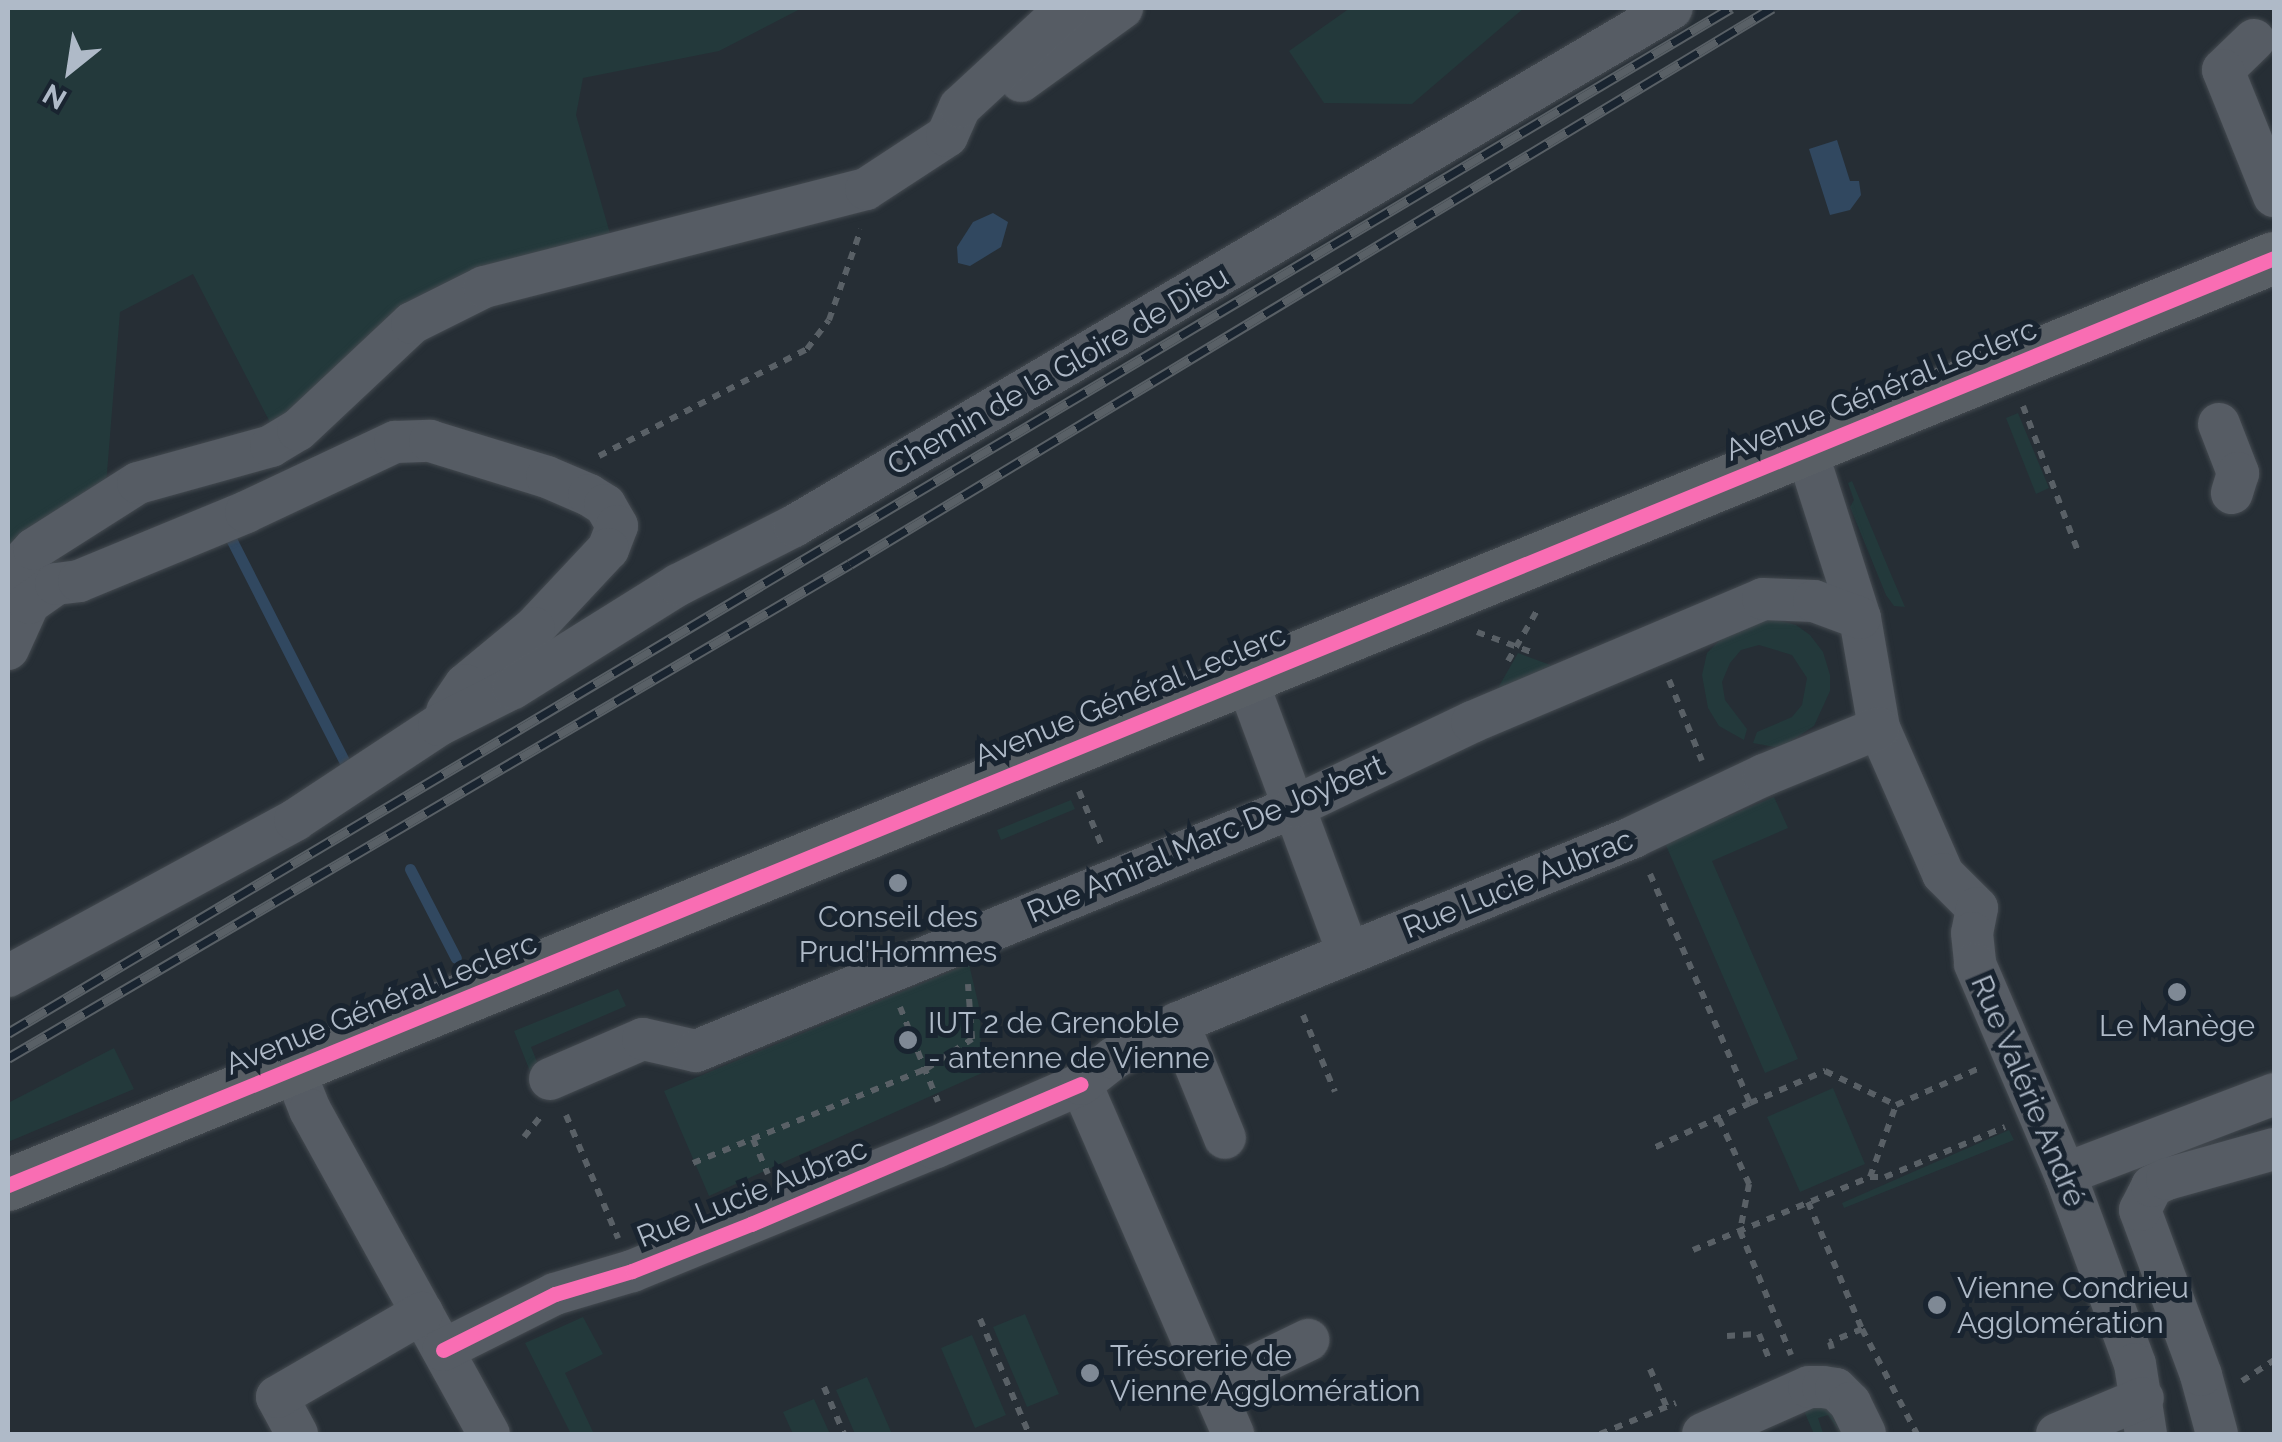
<!DOCTYPE html>
<html>
<head>
<meta charset="utf-8">
<style>
  body { margin:0 }
  #map { position:relative; width:2282px; height:1442px; overflow:hidden; background:#262e35; font-family:Raleway,sans-serif }
  div>[style] { position:absolute }
  .green>* { inset:0; background:#23393b }
  .water>* { inset:0; background:#314860 }
  .stream>* { height:11px; margin:-5.5px; padding:0 5.5px; transform-origin:5.5px; border-radius:5.5px; background:#314860 }
  .path>* { height:6px; margin-top:-3px; transform-origin:0; background:repeating-linear-gradient(90deg,#596066 0 8px,transparent 0 16px) }
  .roads { filter:drop-shadow(0 0 2px #444a50) drop-shadow(0 0 2px #444a50) }
  .minor>* { height:42px; margin:-21px; padding:0 21px; transform-origin:21px; border-radius:21px; background:#565c64 }
  .major>* { height:52px; margin:-26px; padding:0 26px; transform-origin:26px; border-radius:26px; background:#595f65 }
  .rail>* { height:11px; margin-top:-5.5px; transform-origin:0; background:repeating-linear-gradient(90deg,#192430 0 22px,#596066 0 44px); box-sizing:border-box; border-block:2px solid #596066 }
  .cycleway>* { height:15px; margin:-7.5px; padding:0 7.5px; transform-origin:7.5px; border-radius:7.5px; background:#f96db3 }
  .dots>* { width:28px; height:28px; translate:-50% -50%; box-sizing:border-box; border:5px solid #192430; border-radius:50% }
  span { translate:-50% -50%; white-space:nowrap; text-align:center; line-height:1.15; -webkit-text-stroke:10px #192430; paint-order:stroke }
  .street-label { font-size:30px; color:#afbac8 }
  .poi-label { font-size:30px; color:#afbac8 }
  .left { translate:0 -50%; text-align:left }
  .frame { position:absolute; inset:0; border:10px solid #afbac8; pointer-events:none }
  .north { position:absolute; left:20px; top:20px; width:100px; height:100px; -webkit-text-stroke:8px #192430; paint-order:stroke; rotate:210deg; font-size:28px; font-weight:700; line-height:40px; text-align:center; color:#afbac8 }
  .north::after { content:''; display:block; margin:auto; width:35px; height:45px; background:#afbac8; clip-path:polygon(50% 0,100% 100%,50% 72%,0 100%) }
</style>
</head>
<body>
<div id="map">
  <div class="green">
    <i style="clip-path:polygon(8px 8px,802px 8px,719px 51px,583px 78px,576px 115px,611px 237px,453px 284px,273px 428px,193px 274px,120px 312px,106px 485px,8px 547px)"></i>
    <i style="clip-path:polygon(1350px 8px,1524px 8px,1412px 104px,1324px 103px,1289px 51px)"></i>
    <i style="clip-path:polygon(2018px 413px,2049px 488px,2036px 494px,2006px 418px)"></i>
    <i style="clip-path:polygon(1852px 481px,1890px 572px,1905px 607px,1894px 606px,1886px 595px,1850px 507px,1854px 500px,1848px 483px)"></i>
    <i style="clip-path:polygon(1773px 619px,1796px 625px,1810px 635px,1823px 652px,1830px 675px,1830px 691px,1814px 726px,1780px 748px,1753px 743px,1757px 732px,1792px 717px,1802px 705px,1807px 678px,1792px 655px,1759px 645px,1741px 650px,1730px 663px,1722px 682px,1725px 700px,1747px 729px,1744px 740px,1719px 726px,1708px 708px,1702px 675px,1707px 653px,1733px 627px)"></i>
    <i style="clip-path:polygon(1518px 653px,1572px 673px,1490px 702px)"></i>
    <i style="clip-path:polygon(1774px 797px,1788px 828px,1712px 861px,1798px 1059px,1765px 1073px,1665px 843px)"></i>
    <i style="clip-path:polygon(1071px 800px,1075px 809px,1001px 840px,997px 830px)"></i>
    <i style="clip-path:polygon(969px 964px,980px 1011px,982px 1073px,709px 1196px,664px 1091px)"></i>
    <i style="clip-path:polygon(618px 989px,626px 1006px,531px 1047px,542px 1074px,539px 1094px,514px 1031px)"></i>
    <i style="clip-path:polygon(114px 1048px,134px 1089px,8px 1142px,8px 1103px)"></i>
    <i style="clip-path:polygon(1833px 1088px,1865px 1164px,1800px 1192px,1767px 1117px)"></i>
    <i style="clip-path:polygon(2009px 1130px,2014px 1140px,1844px 1208px,1842px 1203px)"></i>
    <i style="clip-path:polygon(1025px 1314px,1059px 1394px,1027px 1407px,993px 1327px)"></i>
    <i style="clip-path:polygon(583px 1317px,603px 1354px,565px 1373px,594px 1434px,571px 1434px,525px 1343px)"></i>
    <i style="clip-path:polygon(972px 1335px,1006px 1415px,975px 1428px,941px 1348px)"></i>
    <i style="clip-path:polygon(867px 1377px,892px 1434px,855px 1434px,836px 1390px)"></i>
    <i style="clip-path:polygon(814px 1399px,830px 1434px,793px 1434px,783px 1412px)"></i>
    <i style="clip-path:polygon(1821px 1405px,1830px 1411px,1841px 1434px,1828px 1415px,1818px 1418px,1823px 1433px,1814px 1434px,1804px 1411px)"></i>
  </div>
  <div class="water">
    <i style="clip-path:polygon(1837px 140px,1850px 181px,1859px 181px,1861px 195px,1850px 210px,1830px 215px,1809px 149px)"></i>
    <i style="clip-path:polygon(993px 213px,1008px 222px,1001px 247px,970px 266px,958px 263px,957px 247px,973px 222px)"></i>
  </div>
  <div class="stream">
    <i style="left:228px;top:533px;width:266px;rotate:63deg"></i>
    <i style="left:410px;top:869px;width:100px;rotate:62.7deg"></i>
  </div>
  <div class="path">
    <i style="left:2023px;top:406px;width:158px;rotate:69.3deg"></i>
    <i style="left:599px;top:456px;width:234px;rotate:-27.2deg"></i>
    <i style="left:807px;top:349px;width:36px;rotate:-53deg"></i>
    <i style="left:829px;top:320px;width:96px;rotate:-70.6deg"></i>
    <i style="left:1477px;top:632px;width:58px;rotate:20.3deg"></i>
    <i style="left:1508px;top:661px;width:62px;rotate:-60.1deg"></i>
    <i style="left:1669px;top:680px;width:87px;rotate:67.8deg"></i>
    <i style="left:1079px;top:791px;width:57px;rotate:67.5deg"></i>
    <i style="left:1650px;top:874px;width:250px;rotate:66.4deg"></i>
    <i style="left:1750px;top:1103px;width:108px;rotate:154.9deg"></i>
    <i style="left:900px;top:1007px;width:102px;rotate:68.2deg"></i>
    <i style="left:1303px;top:1015px;width:83px;rotate:67.4deg"></i>
    <i style="left:1750px;top:1103px;width:82px;rotate:-23.1deg"></i>
    <i style="left:1825px;top:1071px;width:79px;rotate:25.6deg"></i>
    <i style="left:566px;top:1115px;width:134px;rotate:67.1deg"></i>
    <i style="left:1719px;top:1119px;width:72px;rotate:65.2deg"></i>
    <i style="left:1749px;top:1184px;width:48px;rotate:100.8deg"></i>
    <i style="left:1740px;top:1231px;width:134px;rotate:67.6deg"></i>
    <i style="left:524px;top:1137px;width:28px;rotate:-51deg"></i>
    <i style="left:753px;top:1139px;width:38px;rotate:67deg"></i>
    <i style="left:693px;top:1163px;width:251px;rotate:-22deg"></i>
    <i style="left:926px;top:1069px;width:55px;rotate:-33.1deg"></i>
    <i style="left:972px;top:1039px;width:55px;rotate:-94.2deg"></i>
    <i style="left:1870px;top:1177px;width:77px;rotate:-70.1deg"></i>
    <i style="left:1896px;top:1105px;width:92px;rotate:-23.8deg"></i>
    <i style="left:1808px;top:1202px;width:138px;rotate:67deg"></i>
    <i style="left:1862px;top:1329px;width:35px;rotate:158deg"></i>
    <i style="left:1830px;top:1342px;width:7px;rotate:74deg"></i>
    <i style="left:1693px;top:1250px;width:191px;rotate:-22.4deg"></i>
    <i style="left:1870px;top:1177px;width:15px"></i>
    <i style="left:1885px;top:1177px;width:130px;rotate:-22.6deg"></i>
    <i style="left:980px;top:1319px;width:125px;rotate:66.9deg"></i>
    <i style="left:1862px;top:1329px;width:119px;rotate:62.4deg"></i>
    <i style="left:1727px;top:1336px;width:32px;rotate:-4deg"></i>
    <i style="left:1759px;top:1334px;width:31px;rotate:68deg"></i>
    <i style="left:1650px;top:1369px;width:45px;rotate:66.3deg"></i>
    <i style="left:2242px;top:1381px;width:38px;rotate:-33deg"></i>
    <i style="left:824px;top:1387px;width:51px;rotate:66.9deg"></i>
    <i style="left:1600px;top:1434px;width:82px;rotate:-22.2deg"></i>
  </div>
  <div class="roads">
    <div class="minor">
      <i style="left:2254px;top:40px;width:43px;rotate:135.9deg"></i>
      <i style="left:2223px;top:70px;width:136px;rotate:68deg"></i>
      <i style="left:1021px;top:81px;width:125px;rotate:-35.9deg"></i>
      <i style="left:2219px;top:424px;width:53px;rotate:68.8deg"></i>
      <i style="left:2238px;top:473px;width:21px;rotate:107deg"></i>
      <i style="left:1807px;top:452px;width:174px;rotate:72.3deg"></i>
      <i style="left:1860px;top:618px;width:112px;rotate:80.2deg"></i>
      <i style="left:1879px;top:728px;width:159px;rotate:66.3deg"></i>
      <i style="left:1943px;top:874px;width:48px;rotate:45deg"></i>
      <i style="left:1977px;top:908px;width:25px;rotate:101deg"></i>
      <i style="left:1972px;top:933px;width:31px;rotate:84deg"></i>
      <i style="left:1975px;top:964px;width:228px;rotate:66.8deg"></i>
      <i style="left:2065px;top:1174px;width:202px;rotate:69.8deg"></i>
      <i style="left:2135px;top:1364px;width:71px;rotate:81.1deg"></i>
      <i style="left:8px;top:577px;width:38px;rotate:-47deg"></i>
      <i style="left:34px;top:549px;width:123px;rotate:-32.4deg"></i>
      <i style="left:138px;top:483px;width:138px;rotate:-15.5deg"></i>
      <i style="left:271px;top:446px;width:31px;rotate:-31deg"></i>
      <i style="left:298px;top:430px;width:156px;rotate:-43.2deg"></i>
      <i style="left:412px;top:323px;width:80px;rotate:-26.6deg"></i>
      <i style="left:484px;top:287px;width:394px;rotate:-14.4deg"></i>
      <i style="left:866px;top:189px;width:97px;rotate:-33.2deg"></i>
      <i style="left:947px;top:136px;width:32px;rotate:-66deg"></i>
      <i style="left:960px;top:107px;width:146px;rotate:-42.8deg"></i>
      <i style="left:8px;top:649px;width:51px;rotate:-65.5deg"></i>
      <i style="left:29px;top:603px;width:33px;rotate:-35deg"></i>
      <i style="left:56px;top:584px;width:23px;rotate:-7deg"></i>
      <i style="left:79px;top:581px;width:181px;rotate:-22.4deg"></i>
      <i style="left:246px;top:512px;width:165px;rotate:-25.2deg"></i>
      <i style="left:395px;top:442px;width:35px;rotate:-2deg"></i>
      <i style="left:430px;top:441px;width:122px;rotate:17.1deg"></i>
      <i style="left:547px;top:477px;width:46px;rotate:23.2deg"></i>
      <i style="left:589px;top:495px;width:19px;rotate:32deg"></i>
      <i style="left:605px;top:505px;width:24px;rotate:60deg"></i>
      <i style="left:617px;top:526px;width:25px;rotate:111deg"></i>
      <i style="left:608px;top:549px;width:108px;rotate:133.1deg"></i>
      <i style="left:534px;top:628px;width:89px;rotate:140.4deg"></i>
      <i style="left:465px;top:685px;width:32px;rotate:124deg"></i>
      <i style="left:1246px;top:678px;width:293px;rotate:69.6deg"></i>
      <i style="left:8px;top:976px;width:327px;rotate:-28.5deg"></i>
      <i style="left:295px;top:820px;width:173px;rotate:-33.4deg"></i>
      <i style="left:439px;top:725px;width:83px;rotate:-26.6deg"></i>
      <i style="left:513px;top:688px;width:195px;rotate:-32deg"></i>
      <i style="left:678px;top:585px;width:130px;rotate:-27deg"></i>
      <i style="left:794px;top:526px;width:1019px;rotate:-30.54deg"></i>
      <i style="left:1178px;top:1023px;width:124px;rotate:67.8deg"></i>
      <i style="left:294px;top:1070px;width:43px;rotate:68.2deg"></i>
      <i style="left:310px;top:1110px;width:370px;rotate:61.1deg"></i>
      <i style="left:550px;top:1079px;width:101px;rotate:-23.3deg"></i>
      <i style="left:643px;top:1039px;width:54px;rotate:12.8deg"></i>
      <i style="left:696px;top:1051px;width:646px;rotate:-22.2deg"></i>
      <i style="left:1294px;top:807px;width:197px;rotate:-25.5deg"></i>
      <i style="left:1472px;top:722px;width:316px;rotate:-22.9deg"></i>
      <i style="left:1763px;top:599px;width:51px;rotate:2.2deg"></i>
      <i style="left:1814px;top:601px;width:49px;rotate:20.3deg"></i>
      <i style="left:1081px;top:1084px;width:382px;rotate:66.5deg"></i>
      <i style="left:2065px;top:1174px;width:224px;rotate:-20.9deg"></i>
      <i style="left:443px;top:1350px;width:125px;rotate:-26.6deg"></i>
      <i style="left:555px;top:1294px;width:80px;rotate:-16.6deg"></i>
      <i style="left:632px;top:1271px;width:326px;rotate:-22.2deg"></i>
      <i style="left:934px;top:1148px;width:160px;rotate:-23.5deg"></i>
      <i style="left:1081px;top:1084px;width:42px;rotate:-38.2deg"></i>
      <i style="left:1114px;top:1058px;width:73px;rotate:-28.7deg"></i>
      <i style="left:1178px;top:1023px;width:492px;rotate:-22.2deg"></i>
      <i style="left:1633px;top:837px;width:145px;rotate:-25.3deg"></i>
      <i style="left:1764px;top:775px;width:124px;rotate:-22.2deg"></i>
      <i style="left:1213px;top:1386px;width:106px;rotate:-25.8deg"></i>
      <i style="left:297px;top:1434px;width:42px;rotate:-118.4deg"></i>
      <i style="left:277px;top:1397px;width:168px;rotate:-30.1deg"></i>
      <i style="left:1703px;top:1434px;width:116px;rotate:-23.9deg"></i>
      <i style="left:1809px;top:1387px;width:14px"></i>
      <i style="left:1823px;top:1387px;width:13px;rotate:9deg"></i>
      <i style="left:1836px;top:1389px;width:20px;rotate:45deg"></i>
      <i style="left:1850px;top:1403px;width:34px;rotate:64deg"></i>
      <i style="left:2057px;top:1434px;width:93px;rotate:-22.7deg"></i>
      <i style="left:2217px;top:1434px;width:61px;rotate:-105.2deg"></i>
      <i style="left:2201px;top:1375px;width:176px;rotate:-110.3deg"></i>
      <i style="left:2140px;top:1210px;width:27px;rotate:-63deg"></i>
      <i style="left:2152px;top:1186px;width:17px;rotate:-25deg"></i>
      <i style="left:2167px;top:1179px;width:111px;rotate:-15.7deg"></i>
    </div>
    <div class="major">
      <i style="left:8px;top:1185px;width:2448px;rotate:-22.25deg"></i>
    </div>
  </div>
  <div class="rail">
    <i style="left:8px;top:1033px;width:2005px;rotate:-30.75deg"></i>
    <i style="left:8px;top:1058px;width:976px;rotate:-30.4deg"></i>
    <i style="left:850px;top:564px;width:1077px;rotate:-31.09deg"></i>
  </div>
  <div class="cycleway">
    <i style="left:8px;top:1185px;width:2448px;rotate:-22.25deg"></i>
    <i style="left:443px;top:1350px;width:125px;rotate:-26.6deg"></i>
    <i style="left:555px;top:1294px;width:80px;rotate:-16.6deg"></i>
    <i style="left:632px;top:1271px;width:128px;rotate:-21.6deg"></i>
    <i style="left:751px;top:1224px;width:358px;rotate:-23deg"></i>
  </div>
  <div class="dots">
    <i style="left:898px;top:883px;background:#7f8995"></i>
    <i style="left:2177px;top:992px;background:#7f8995"></i>
    <i style="left:908px;top:1040px;background:#7f8995"></i>
    <i style="left:1937px;top:1305px;background:#7f8995"></i>
    <i style="left:1090px;top:1373px;background:#7f8995"></i>
  </div>
  <div class="street-label">
    <span style="left:1058px;top:371px;rotate:-30deg">Chemin de la Gloire de Dieu</span>
    <span style="left:1881px;top:390px;rotate:-22deg">Avenue Général Leclerc</span>
    <span style="left:1130px;top:696px;rotate:-22deg">Avenue Général Leclerc</span>
    <span style="left:1206px;top:839px;rotate:-23deg">Rue Amiral Marc De Joybert</span>
    <span style="left:1518px;top:884px;rotate:-22deg">Rue Lucie Aubrac</span>
    <span style="left:381px;top:1004px;rotate:-22deg">Avenue Général Leclerc</span>
    <span style="left:2028px;top:1091px;rotate:67deg">Rue Valérie André</span>
    <span style="left:752px;top:1193px;rotate:-22deg">Rue Lucie Aubrac</span>
  </div>
  <div class="poi-label">
    <span style="left:898px;top:934px">Conseil des<br>Prud'Hommes</span>
    <span class="left" style="left:928px;top:1040px">IUT 2 de Grenoble<br>- antenne de Vienne</span>
    <span style="left:2177px;top:1026px">Le Manège</span>
    <span class="left" style="left:1957px;top:1305px">Vienne Condrieu<br>Agglomération</span>
    <span class="left" style="left:1110px;top:1373px">Trésorerie de<br>Vienne Agglomération</span>
  </div>
  <div class="frame"></div>
  <div class="north">N</div>
</div>
</body>
</html>
